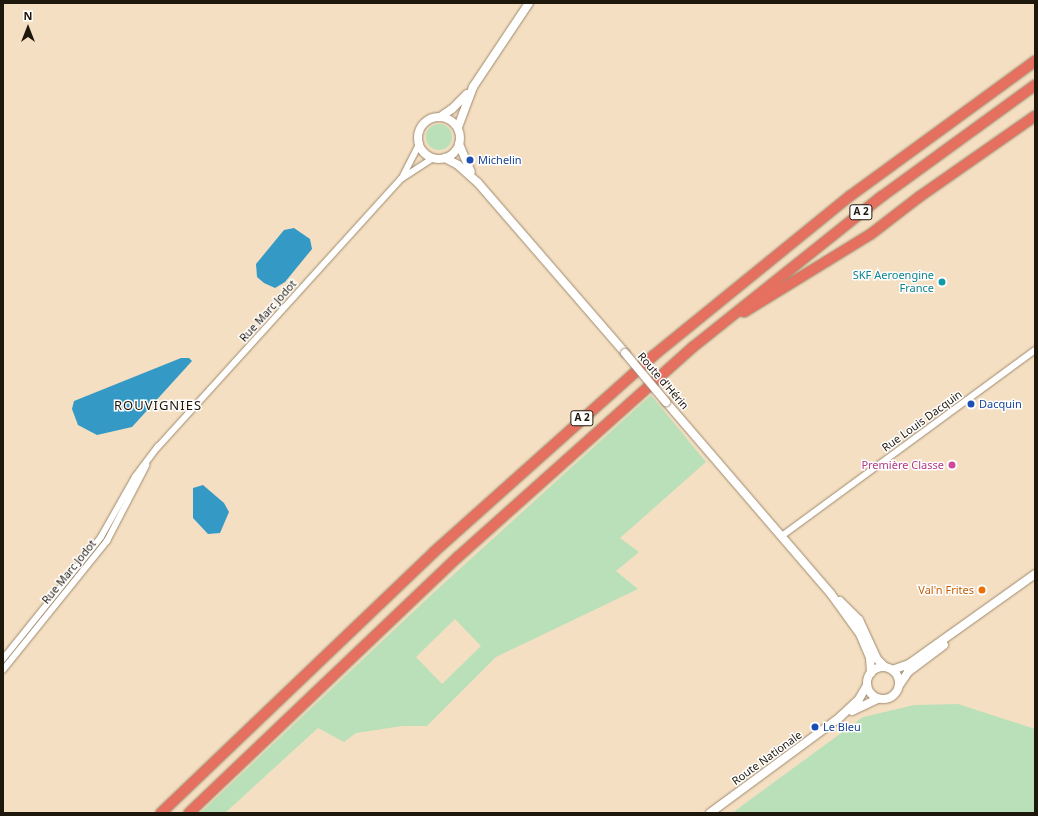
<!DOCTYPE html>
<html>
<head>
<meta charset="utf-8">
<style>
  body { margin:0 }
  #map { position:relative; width:1038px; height:816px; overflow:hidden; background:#f5dfc2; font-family:"Noto Sans",sans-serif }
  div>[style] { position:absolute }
  .green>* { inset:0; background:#bae0b9 }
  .round { border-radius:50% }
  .water>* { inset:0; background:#3499c5 }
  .roads { filter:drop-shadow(0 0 1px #9e8a6f) drop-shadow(0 0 1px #9e8a6f) }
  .street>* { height:5.5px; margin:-2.75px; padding:0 2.75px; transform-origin:2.75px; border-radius:2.75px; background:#fff }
  .secondary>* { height:8px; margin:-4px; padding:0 4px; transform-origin:4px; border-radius:4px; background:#fff }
  .secondary>.ring { margin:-4px; padding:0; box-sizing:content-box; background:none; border:8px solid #fff; border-radius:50% }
  .highway>* { height:10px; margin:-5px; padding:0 5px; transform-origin:5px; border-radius:5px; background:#e5705f }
  .bridges { filter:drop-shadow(0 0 1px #9e8a6f) drop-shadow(0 0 1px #9e8a6f) }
  .secondary-bridge>* { height:8px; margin:-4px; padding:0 4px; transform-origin:4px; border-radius:4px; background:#fff }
  .dots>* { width:11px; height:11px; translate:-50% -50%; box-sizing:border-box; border:2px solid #fff; border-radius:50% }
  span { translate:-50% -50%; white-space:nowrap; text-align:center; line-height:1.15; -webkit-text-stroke:3px #fff; paint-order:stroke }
  .shield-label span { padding:1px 3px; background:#fff; border:1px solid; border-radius:3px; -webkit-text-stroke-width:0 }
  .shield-label { font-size:10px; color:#1e170c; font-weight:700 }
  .transit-label { font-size:11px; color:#164399 }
  .left { translate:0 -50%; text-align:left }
  .culture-label { font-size:11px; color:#0d838f }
  .right { translate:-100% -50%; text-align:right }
  .street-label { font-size:11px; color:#1e170c }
  .hotel-label { font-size:11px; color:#b23c85 }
  .food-label { font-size:11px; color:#c56008 }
  .quarter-label { font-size:13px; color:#1e170c; letter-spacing:1px }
  .frame { position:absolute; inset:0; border:4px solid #1e170c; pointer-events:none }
  .north { position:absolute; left:8px; top:8px; width:40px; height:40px; -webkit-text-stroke:3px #fff; paint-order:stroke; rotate:0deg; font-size:11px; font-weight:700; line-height:16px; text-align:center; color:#1e170c }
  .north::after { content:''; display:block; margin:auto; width:14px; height:18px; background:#1e170c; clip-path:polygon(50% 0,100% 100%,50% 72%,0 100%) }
</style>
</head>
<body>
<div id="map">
  <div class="green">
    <i class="round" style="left:426px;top:124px;width:26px;height:26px"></i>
    <i style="clip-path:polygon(evenodd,651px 395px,706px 462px,620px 538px,639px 552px,616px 571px,638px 589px,496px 657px,427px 726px,402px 726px,356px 733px,344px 742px,318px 728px,225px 813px,200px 813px,431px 595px,651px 395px,455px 619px,481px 646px,442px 684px,416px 657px,455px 619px)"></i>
    <i style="clip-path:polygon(958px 704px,1035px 729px,1035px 813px,732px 813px,863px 717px,914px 705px)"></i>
  </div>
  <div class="water">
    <i style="clip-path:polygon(294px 228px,310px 239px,312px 249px,285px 282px,275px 288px,264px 283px,257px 277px,256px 264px,284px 230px)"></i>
    <i style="clip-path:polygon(181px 358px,189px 358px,192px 361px,132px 427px,97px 435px,78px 425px,72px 409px,74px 401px)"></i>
    <i style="clip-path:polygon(203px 485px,224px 503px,229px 512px,220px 533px,208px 534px,193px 518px,193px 488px)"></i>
  </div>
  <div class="roads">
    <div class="street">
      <i style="left:403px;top:176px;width:36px;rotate:-63deg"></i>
      <i style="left:782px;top:536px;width:314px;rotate:-36.3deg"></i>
      <i style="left:3px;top:659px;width:156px;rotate:-51.2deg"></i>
      <i style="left:101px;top:537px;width:69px;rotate:-60.5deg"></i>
      <i style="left:135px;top:477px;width:38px;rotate:-53deg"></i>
      <i style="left:158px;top:447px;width:362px;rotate:-47.8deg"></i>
      <i style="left:401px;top:179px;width:38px;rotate:-33deg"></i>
      <i style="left:3px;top:670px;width:166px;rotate:-51.1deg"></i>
      <i style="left:107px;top:541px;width:85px;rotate:-62.5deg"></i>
    </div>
    <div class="secondary">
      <i style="left:440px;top:117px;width:14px;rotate:-34deg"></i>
      <i style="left:452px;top:109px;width:21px;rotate:-45deg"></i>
      <i class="ring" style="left:418px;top:117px;width:34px;height:34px"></i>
      <i style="left:458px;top:127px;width:43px;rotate:-69.4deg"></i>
      <i style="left:473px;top:87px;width:101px;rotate:-56.3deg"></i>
      <i style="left:459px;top:144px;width:30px;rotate:67deg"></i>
      <i style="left:445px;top:158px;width:15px;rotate:28deg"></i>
      <i style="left:458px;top:165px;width:27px;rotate:42deg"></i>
      <i style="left:478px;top:183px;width:225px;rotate:49.1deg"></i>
      <i style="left:666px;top:402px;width:253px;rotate:49.3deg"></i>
      <i style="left:831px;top:594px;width:49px;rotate:54.1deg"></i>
      <i style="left:860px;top:634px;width:26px;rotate:67deg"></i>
      <i style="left:870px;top:658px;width:15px;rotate:86deg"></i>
      <i style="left:840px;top:601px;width:27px;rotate:45deg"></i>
      <i style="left:859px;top:620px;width:43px;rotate:65.2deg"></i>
      <i style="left:877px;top:659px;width:11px;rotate:45deg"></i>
      <i class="ring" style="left:867px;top:667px;width:24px;height:24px"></i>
      <i style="left:892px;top:670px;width:18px;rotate:-19deg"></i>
      <i style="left:909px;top:664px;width:155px;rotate:-35.5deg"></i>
      <i style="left:900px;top:684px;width:14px;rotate:-56deg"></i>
      <i style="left:908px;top:672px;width:45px;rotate:-36.9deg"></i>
      <i style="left:852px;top:711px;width:29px;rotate:-25deg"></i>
      <i style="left:710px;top:813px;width:162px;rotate:-36.4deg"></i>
      <i style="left:840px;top:717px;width:26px;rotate:-43deg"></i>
      <i style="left:859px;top:699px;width:16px;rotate:-60deg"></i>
    </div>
    <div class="highway">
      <i style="left:744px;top:312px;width:149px;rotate:-31.6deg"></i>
      <i style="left:871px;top:234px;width:61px;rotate:-37.6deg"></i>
      <i style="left:919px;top:197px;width:141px;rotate:-34.9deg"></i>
      <i style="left:161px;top:813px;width:378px;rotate:-43.7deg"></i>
      <i style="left:434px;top:552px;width:294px;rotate:-41.8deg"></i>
      <i style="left:653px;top:356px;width:254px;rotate:-39.1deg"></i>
      <i style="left:850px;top:196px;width:229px;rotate:-36.1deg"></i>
      <i style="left:189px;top:813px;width:371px;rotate:-43.6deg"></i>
      <i style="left:458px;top:557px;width:315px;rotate:-41.8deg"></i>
      <i style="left:693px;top:347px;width:241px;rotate:-38.6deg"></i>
      <i style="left:881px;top:197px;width:190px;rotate:-36deg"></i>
    </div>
  </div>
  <div class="bridges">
    <div class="secondary-bridge">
      <i style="left:625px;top:353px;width:64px;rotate:50.1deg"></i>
    </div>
  </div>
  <div class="dots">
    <i style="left:470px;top:160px;background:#1a4fb4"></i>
    <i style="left:942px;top:282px;background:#0f9aa8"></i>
    <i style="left:971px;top:404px;background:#1a4fb4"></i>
    <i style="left:952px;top:465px;background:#d1479c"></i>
    <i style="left:982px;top:590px;background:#e8710a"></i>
    <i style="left:815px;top:727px;background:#1a4fb4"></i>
  </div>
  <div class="shield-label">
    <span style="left:861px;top:212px">A 2</span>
    <span style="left:582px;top:418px">A 2</span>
  </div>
  <div class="transit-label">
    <span class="left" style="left:478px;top:160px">Michelin</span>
    <span class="left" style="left:979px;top:404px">Dacquin</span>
    <span class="left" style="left:823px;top:727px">Le Bleu</span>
  </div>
  <div class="culture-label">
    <span class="right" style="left:934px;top:282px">SKF Aeroengine<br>France</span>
  </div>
  <div class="street-label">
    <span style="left:268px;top:311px;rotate:-48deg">Rue Marc Jodot</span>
    <span style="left:663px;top:381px;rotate:49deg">Route d'Hérin</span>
    <span style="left:922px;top:421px;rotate:-36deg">Rue Louis Dacquin</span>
    <span style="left:69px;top:572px;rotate:-51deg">Rue Marc Jodot</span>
    <span style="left:767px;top:758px;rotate:-36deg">Route Nationale</span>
  </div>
  <div class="hotel-label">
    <span class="right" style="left:944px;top:465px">Première Classe</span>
  </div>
  <div class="food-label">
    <span class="right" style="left:974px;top:590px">Val'n Frites</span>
  </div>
  <div class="quarter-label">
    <span style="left:158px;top:405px">ROUVIGNIES</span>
  </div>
  <div class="frame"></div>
  <div class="north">N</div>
</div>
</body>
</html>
